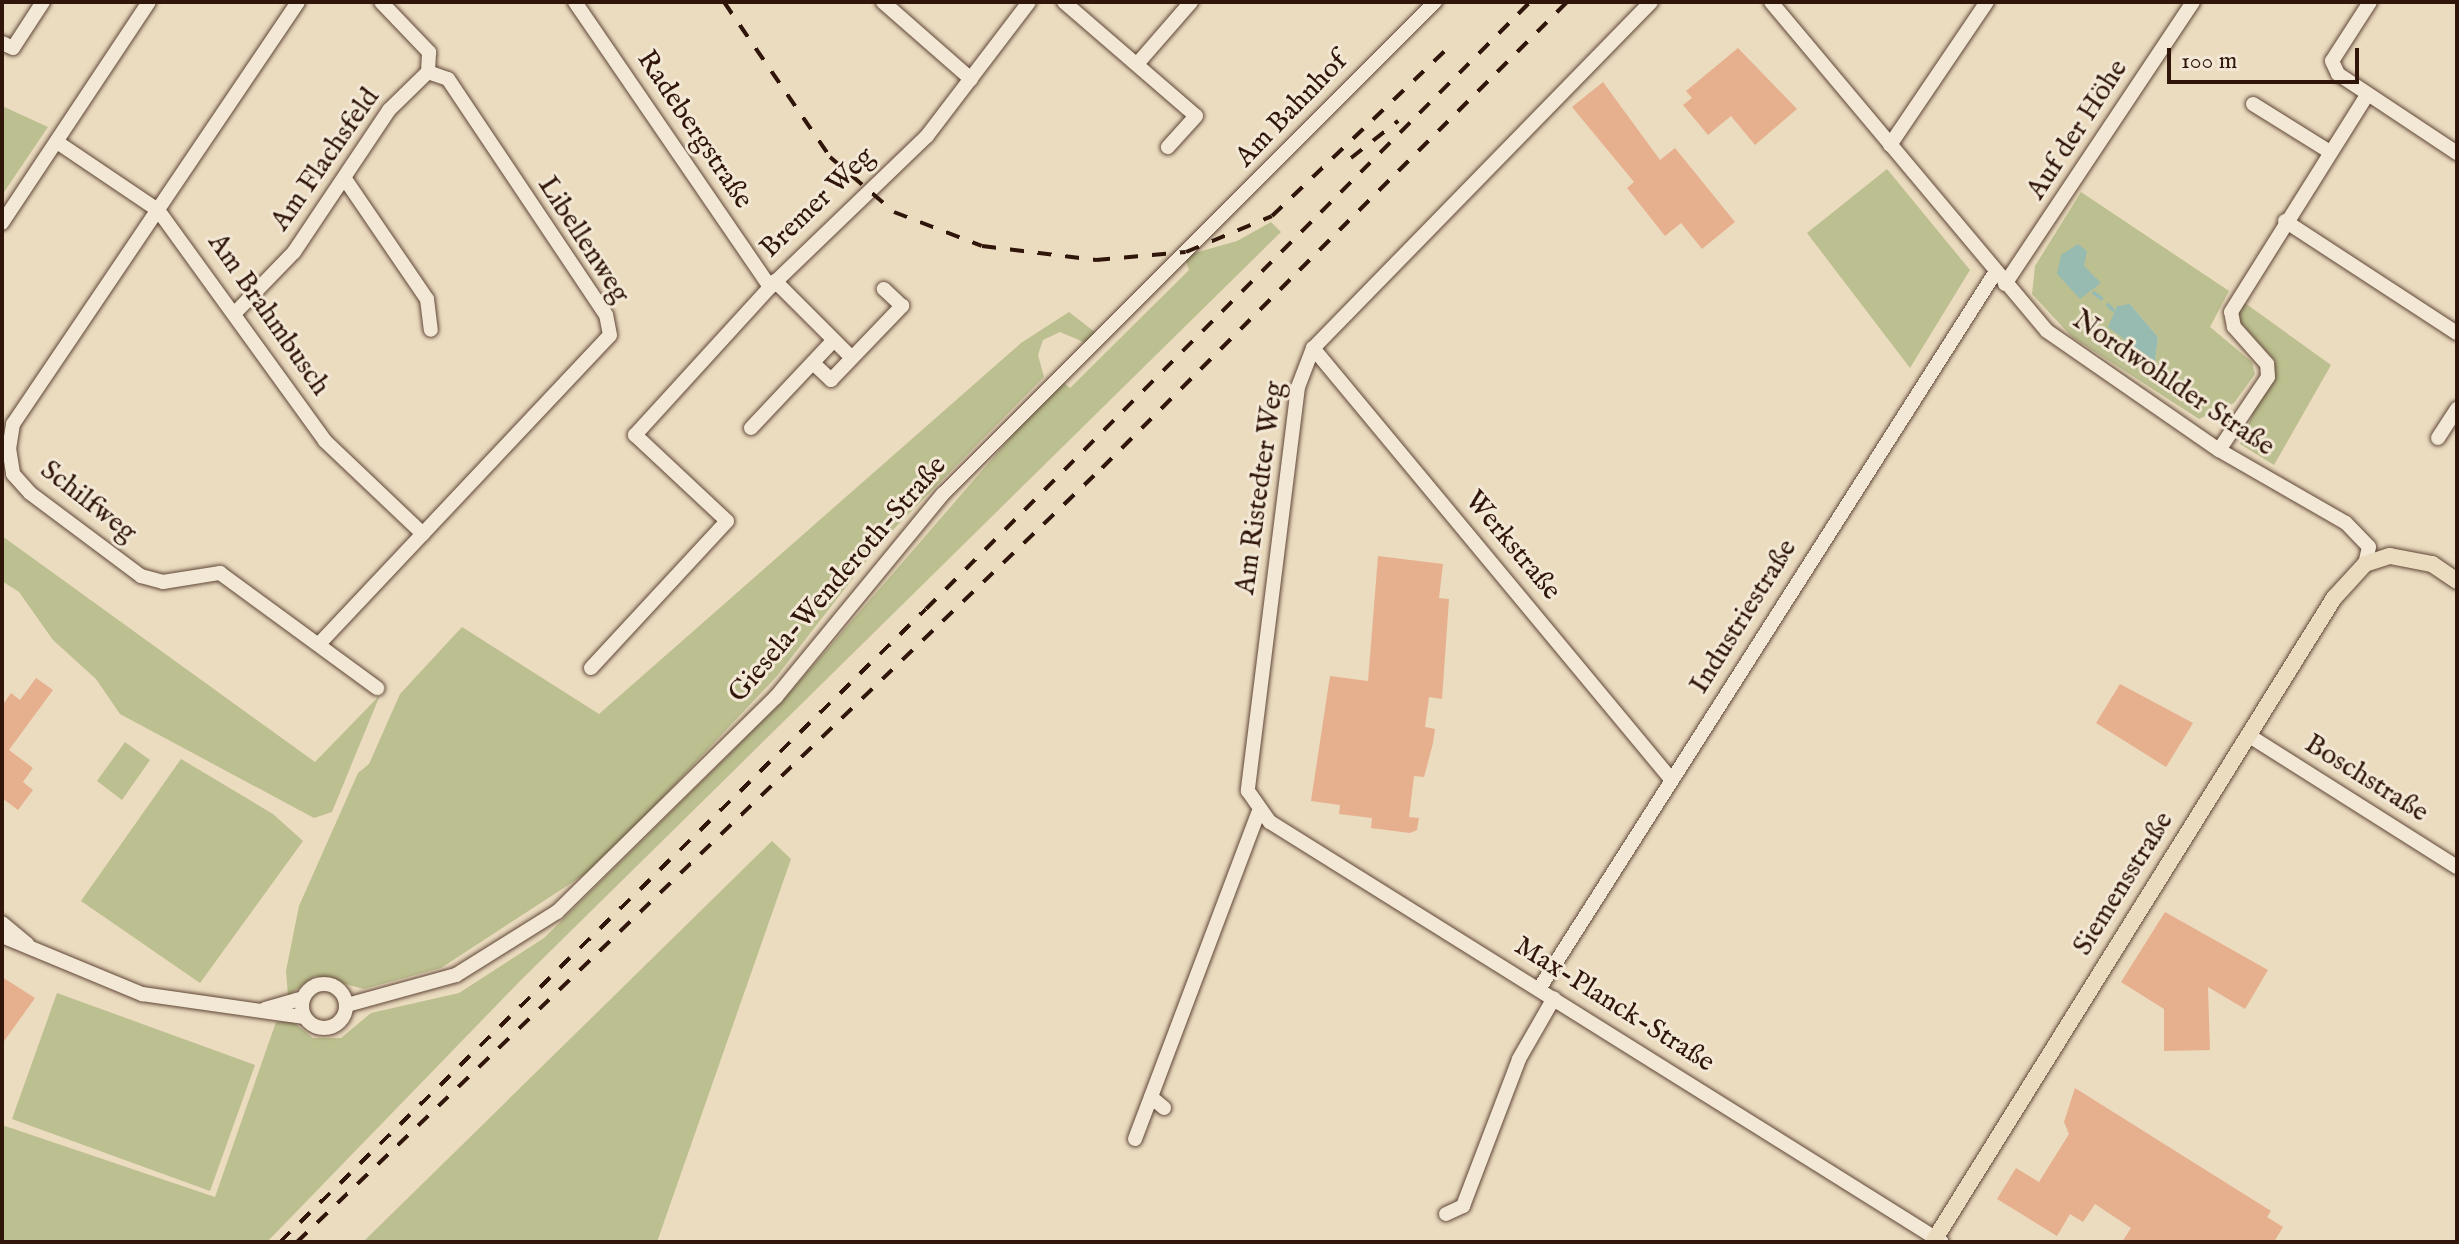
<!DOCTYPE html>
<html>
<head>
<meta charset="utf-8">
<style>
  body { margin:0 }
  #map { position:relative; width:2459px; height:1244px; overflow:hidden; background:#ebdbbf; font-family:"IM FELL English",serif }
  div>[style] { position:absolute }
  .green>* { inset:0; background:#bcbf8f }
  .water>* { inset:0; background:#98bbb1 }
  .stream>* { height:4px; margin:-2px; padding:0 2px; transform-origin:2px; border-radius:2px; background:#98bbb1 }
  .building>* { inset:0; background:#e6b08f }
  .roads { filter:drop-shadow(0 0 2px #5f4637) drop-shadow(0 0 2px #5f4637) }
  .minor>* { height:14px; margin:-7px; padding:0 7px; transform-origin:7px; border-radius:7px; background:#f2e8d5 }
  .minor>.ring { margin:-7px; padding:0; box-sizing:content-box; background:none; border:14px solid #f2e8d5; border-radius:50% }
  .major>* { height:16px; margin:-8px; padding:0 8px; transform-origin:8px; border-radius:8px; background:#ebdbbf }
  .rail>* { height:4px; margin-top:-2px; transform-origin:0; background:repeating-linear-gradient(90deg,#30150a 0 14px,transparent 0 28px) }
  span { translate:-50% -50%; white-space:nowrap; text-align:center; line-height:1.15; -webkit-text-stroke:6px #f2e8d5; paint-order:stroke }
  .street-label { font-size:28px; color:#30150a }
  .frame { position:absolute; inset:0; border:4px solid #30150a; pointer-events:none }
  .scale { position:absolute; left:2167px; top:48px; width:192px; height:36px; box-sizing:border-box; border:4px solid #30150a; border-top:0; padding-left:10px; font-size:24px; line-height:28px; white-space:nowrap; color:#30150a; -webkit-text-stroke:6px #f2e8d5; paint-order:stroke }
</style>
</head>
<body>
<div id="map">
  <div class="green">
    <i style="clip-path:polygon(2px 106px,48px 127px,2px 195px)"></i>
    <i style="clip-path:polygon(1887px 169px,1970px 270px,1910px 368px,1807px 233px)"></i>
    <i style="clip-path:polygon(evenodd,2081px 192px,2229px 291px,2210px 327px,2252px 362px,2255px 374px,2234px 403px,2199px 419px,2072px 337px,2032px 294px,2035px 266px,2081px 192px,2130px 304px,2158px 337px,2155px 361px,2126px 345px,2130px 304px)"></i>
    <i style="clip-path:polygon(1271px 222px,1281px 232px,520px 981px,267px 1242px,2px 1242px,2px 1125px,215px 1197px,276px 1022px,293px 1022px,313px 1038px,341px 1038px,371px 1013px,459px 993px,544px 938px,779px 705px,1018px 429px,1064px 383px,1070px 388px,1189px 270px,1184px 256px,1237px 241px)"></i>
    <i style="clip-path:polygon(2242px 301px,2331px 365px,2274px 465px,2240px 444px,2275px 361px,2236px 317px)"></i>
    <i style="clip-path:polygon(1069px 312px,1096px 333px,1086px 343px,1060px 332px,1043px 340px,1038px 355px,1044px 377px,881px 542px,777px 676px,599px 865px,441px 968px,364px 989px,315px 976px,288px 996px,286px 971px,299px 906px,358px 773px,369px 764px,400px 694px,462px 627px,599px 714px,1021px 343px)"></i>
    <i style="clip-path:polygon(2px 536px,315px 762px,380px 695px,332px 812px,314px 818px,120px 714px,96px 679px,53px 640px,19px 592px,2px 581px)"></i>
    <i style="clip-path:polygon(125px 742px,150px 760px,122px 800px,97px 781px)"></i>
    <i style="clip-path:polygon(181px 759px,273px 814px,303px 841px,200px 983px,81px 901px)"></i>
    <i style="clip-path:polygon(772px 841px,791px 859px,657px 1242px,363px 1242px)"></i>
    <i style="clip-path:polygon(57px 993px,255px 1065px,210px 1191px,12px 1119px)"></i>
  </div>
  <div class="water">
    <i style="clip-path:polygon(2078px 244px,2087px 251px,2084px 266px,2101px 283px,2080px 299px,2057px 274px,2061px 255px)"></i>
    <i style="clip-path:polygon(2130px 304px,2158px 337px,2155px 362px,2108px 327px,2117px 306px)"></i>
  </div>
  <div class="stream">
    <i style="left:2094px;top:293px;width:9px;rotate:36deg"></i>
    <i style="left:2108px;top:305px;width:7px;rotate:45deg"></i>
  </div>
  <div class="building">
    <i style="clip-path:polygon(1738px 48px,1797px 109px,1755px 145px,1731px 116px,1708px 135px,1683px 105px,1692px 98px,1686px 91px)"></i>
    <i style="clip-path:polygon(1603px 82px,1660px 160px,1675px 148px,1735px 222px,1702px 249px,1681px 223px,1665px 236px,1627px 188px,1634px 182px,1572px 107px)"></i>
    <i style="clip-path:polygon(1378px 556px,1443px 564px,1439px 598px,1449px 599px,1442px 699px,1429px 697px,1425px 727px,1435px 729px,1433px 743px,1424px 777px,1414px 776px,1409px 817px,1419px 818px,1417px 830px,1410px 833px,1371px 828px,1372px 818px,1339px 814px,1340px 805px,1311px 801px,1330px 676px,1368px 681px)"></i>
    <i style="clip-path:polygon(36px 678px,53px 690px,9px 750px,33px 768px,23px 782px,33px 790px,18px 810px,2px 798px,2px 706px,11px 693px,20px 700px)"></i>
    <i style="clip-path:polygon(2120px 684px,2193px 723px,2166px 767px,2096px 723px)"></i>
    <i style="clip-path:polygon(2165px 912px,2268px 970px,2245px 1009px,2208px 987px,2210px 1050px,2164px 1051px,2164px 1009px,2121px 982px)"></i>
    <i style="clip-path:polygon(2px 977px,35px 998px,2px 1044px)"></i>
    <i style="clip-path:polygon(2075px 1088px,2271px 1211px,2267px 1217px,2283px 1227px,2274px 1242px,2122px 1242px,2131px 1228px,2095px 1204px,2083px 1222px,2070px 1214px,2057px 1236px,1997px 1199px,2016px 1168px,2039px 1182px,2069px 1134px,2064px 1122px)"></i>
  </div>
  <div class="roads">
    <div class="minor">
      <i style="left:298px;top:2px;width:509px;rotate:124.03deg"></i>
      <i style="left:13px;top:424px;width:24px;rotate:99deg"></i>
      <i style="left:9px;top:448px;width:26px;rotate:81deg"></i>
      <i style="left:13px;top:474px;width:25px;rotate:48deg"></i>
      <i style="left:30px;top:493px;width:139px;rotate:36.8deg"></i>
      <i style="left:141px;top:576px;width:23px;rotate:15deg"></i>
      <i style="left:163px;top:582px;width:58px;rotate:-9deg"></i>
      <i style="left:220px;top:573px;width:195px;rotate:36.2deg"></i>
      <i style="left:575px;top:2px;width:345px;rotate:55.6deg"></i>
      <i style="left:883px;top:2px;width:117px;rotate:41.2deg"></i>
      <i style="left:1064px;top:2px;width:174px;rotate:40.8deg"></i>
      <i style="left:1196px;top:116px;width:42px;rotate:132.1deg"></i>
      <i style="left:1651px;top:2px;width:484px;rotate:134.3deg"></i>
      <i style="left:1313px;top:348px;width:42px;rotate:111deg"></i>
      <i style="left:1298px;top:387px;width:407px;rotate:97.1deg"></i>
      <i style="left:1248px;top:791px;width:38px;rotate:55deg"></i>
      <i style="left:1270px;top:822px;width:792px;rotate:32.01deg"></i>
      <i style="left:1771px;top:2px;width:429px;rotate:50deg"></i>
      <i style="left:2047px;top:331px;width:209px;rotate:34.7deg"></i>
      <i style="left:2219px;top:450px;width:146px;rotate:29.9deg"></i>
      <i style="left:2346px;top:523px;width:33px;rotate:46deg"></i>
      <i style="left:2369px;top:547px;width:17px;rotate:103deg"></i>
      <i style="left:2370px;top:2px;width:70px;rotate:122.8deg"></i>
      <i style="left:2332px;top:61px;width:14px;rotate:65deg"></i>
      <i style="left:2338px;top:74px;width:143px;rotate:33.6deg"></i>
      <i style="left:2px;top:43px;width:12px;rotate:24deg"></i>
      <i style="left:13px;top:48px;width:55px;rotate:-56.9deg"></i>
      <i style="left:1138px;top:63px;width:81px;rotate:-49deg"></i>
      <i style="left:2253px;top:104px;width:91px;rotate:31.9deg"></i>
      <i style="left:57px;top:142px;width:122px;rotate:34deg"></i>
      <i style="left:158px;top:210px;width:285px;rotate:54.1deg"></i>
      <i style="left:325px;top:441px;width:135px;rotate:43.5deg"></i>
      <i style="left:1890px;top:145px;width:173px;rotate:-55.9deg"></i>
      <i style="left:345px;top:179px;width:145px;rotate:55.7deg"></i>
      <i style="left:427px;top:299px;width:31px;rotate:83deg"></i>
      <i style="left:2285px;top:221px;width:205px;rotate:33.1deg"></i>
      <i style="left:2px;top:223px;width:265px;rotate:-56.4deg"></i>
      <i style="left:775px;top:281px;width:107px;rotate:45deg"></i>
      <i style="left:2005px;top:284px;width:339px;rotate:-56.3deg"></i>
      <i style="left:234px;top:314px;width:86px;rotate:-45.9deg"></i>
      <i style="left:294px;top:252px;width:171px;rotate:-56.2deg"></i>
      <i style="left:389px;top:110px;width:54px;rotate:-44.3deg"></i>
      <i style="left:1313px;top:348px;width:559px;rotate:50.3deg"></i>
      <i style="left:813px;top:363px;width:25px;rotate:43deg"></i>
      <i style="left:831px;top:380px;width:103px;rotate:-46.2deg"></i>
      <i style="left:902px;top:306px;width:25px;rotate:-137deg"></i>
      <i style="left:751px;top:428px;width:120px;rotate:-46.7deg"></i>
      <i style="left:2438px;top:438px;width:35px;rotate:-57deg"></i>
      <i style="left:2219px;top:450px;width:88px;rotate:-56.1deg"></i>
      <i style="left:2268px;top:377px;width:13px;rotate:-94deg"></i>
      <i style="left:2267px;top:364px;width:50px;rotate:-131.7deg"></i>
      <i style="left:2234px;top:327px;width:15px;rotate:-101deg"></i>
      <i style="left:2231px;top:312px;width:257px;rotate:-57.9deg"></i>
      <i style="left:319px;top:644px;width:424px;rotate:-46.7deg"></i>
      <i style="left:610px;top:335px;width:20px;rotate:-101deg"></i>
      <i style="left:606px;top:315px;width:284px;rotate:-123.8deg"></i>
      <i style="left:448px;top:79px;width:21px;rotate:-161deg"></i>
      <i style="left:428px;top:72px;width:20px;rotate:-87deg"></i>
      <i style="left:429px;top:52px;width:69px;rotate:-133.8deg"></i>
      <i style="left:591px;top:668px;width:200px;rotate:-47.2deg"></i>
      <i style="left:727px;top:521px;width:126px;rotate:-136.9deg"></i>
      <i style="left:635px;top:435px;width:200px;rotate:-47.6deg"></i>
      <i style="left:770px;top:287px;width:218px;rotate:-43.9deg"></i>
      <i style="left:927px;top:136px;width:168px;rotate:-52.7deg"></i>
      <i style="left:2248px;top:735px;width:247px;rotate:32.3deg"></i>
      <i style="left:2px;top:923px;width:33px;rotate:40deg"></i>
      <i style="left:2px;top:936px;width:152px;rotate:22.5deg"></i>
      <i style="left:142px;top:994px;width:164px;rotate:8.1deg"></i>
      <i class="ring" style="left:302px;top:984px;width:30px;height:30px"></i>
      <i style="left:1539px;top:989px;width:849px;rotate:-57.51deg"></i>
      <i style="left:347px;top:1005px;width:113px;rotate:-15.4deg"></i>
      <i style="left:456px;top:975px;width:119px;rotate:-32deg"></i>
      <i style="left:557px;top:912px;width:307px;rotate:-44.5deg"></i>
      <i style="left:776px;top:697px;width:263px;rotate:-50.6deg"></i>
      <i style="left:943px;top:494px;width:696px;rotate:-45deg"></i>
      <i style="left:265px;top:1009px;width:40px;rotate:-16deg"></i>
      <i style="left:1151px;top:1097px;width:17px;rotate:40deg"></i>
      <i style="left:1135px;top:1139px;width:348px;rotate:-69.3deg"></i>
      <i style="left:1446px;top:1214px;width:19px;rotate:-25deg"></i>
      <i style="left:1463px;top:1206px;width:157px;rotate:-69.1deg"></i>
      <i style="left:1519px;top:1059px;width:70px;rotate:-60.2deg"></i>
    </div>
    <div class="major">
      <i style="left:1933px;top:1242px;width:759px;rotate:-58.09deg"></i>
      <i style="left:2334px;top:598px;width:46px;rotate:-47.6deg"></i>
      <i style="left:2365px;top:564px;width:26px;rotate:-18deg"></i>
      <i style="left:2390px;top:556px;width:43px;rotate:10.8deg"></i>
      <i style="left:2432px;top:564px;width:30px;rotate:34deg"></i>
    </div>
  </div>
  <div class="rail">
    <i style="left:724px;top:2px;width:188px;rotate:55.6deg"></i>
    <i style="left:830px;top:157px;width:84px;rotate:40.7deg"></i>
    <i style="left:894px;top:212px;width:94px;rotate:21.1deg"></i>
    <i style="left:982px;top:246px;width:115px;rotate:7deg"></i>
    <i style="left:1096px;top:260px;width:90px;rotate:-5.1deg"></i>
    <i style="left:1186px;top:252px;width:93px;rotate:-22.7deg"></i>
    <i style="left:1272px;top:216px;width:240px;rotate:-43.7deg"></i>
    <i style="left:1351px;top:158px;width:60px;rotate:-38.2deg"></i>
    <i style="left:280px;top:1242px;width:904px;rotate:-44.42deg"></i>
    <i style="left:926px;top:609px;width:856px;rotate:-45.14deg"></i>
    <i style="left:297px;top:1242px;width:1117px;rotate:-43.88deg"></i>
    <i style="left:1102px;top:468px;width:658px;rotate:-45.06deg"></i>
  </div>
  <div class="street-label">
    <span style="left:1292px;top:110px;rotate:-46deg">Am Bahnhof</span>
    <span style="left:694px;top:130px;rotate:56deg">Radebergstraße</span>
    <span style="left:2078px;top:130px;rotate:-57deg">Auf der Höhe</span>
    <span style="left:326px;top:160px;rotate:-55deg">Am Flachsfeld</span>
    <span style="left:818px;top:203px;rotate:-44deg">Bremer Weg</span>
    <span style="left:583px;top:240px;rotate:57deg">Libellenweg</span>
    <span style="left:268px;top:315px;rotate:55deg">Am Brahmbusch</span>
    <span style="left:2173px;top:384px;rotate:34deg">Nordwohlder Straße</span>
    <span style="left:1261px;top:488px;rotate:-82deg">Am Ristedter Weg</span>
    <span style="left:88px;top:502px;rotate:38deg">Schilfweg</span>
    <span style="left:1512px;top:546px;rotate:50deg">Werkstraße</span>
    <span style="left:838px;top:580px;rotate:-49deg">Giesela-Wenderoth-Straße</span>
    <span style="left:1744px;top:617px;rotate:-58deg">Industriestraße</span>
    <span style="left:2366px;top:779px;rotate:32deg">Boschstraße</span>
    <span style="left:2124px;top:884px;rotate:-58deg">Siemensstraße</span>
    <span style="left:1614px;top:1005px;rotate:32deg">Max-Planck-Straße</span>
  </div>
  <div class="frame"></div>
  <div class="scale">100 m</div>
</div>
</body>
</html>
